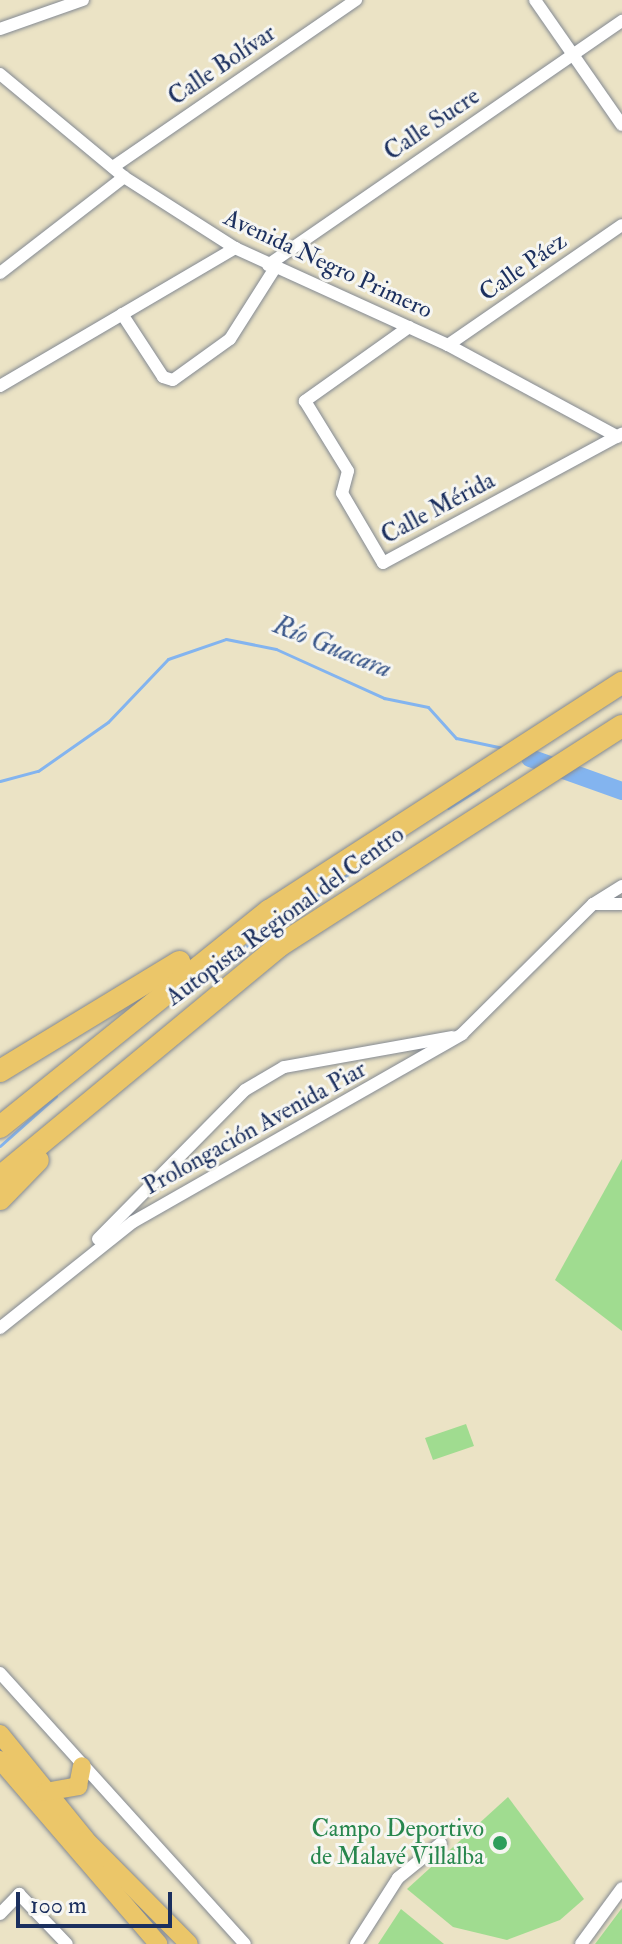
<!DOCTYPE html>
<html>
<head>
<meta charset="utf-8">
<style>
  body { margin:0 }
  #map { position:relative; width:622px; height:1944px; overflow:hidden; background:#ebe3c5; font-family:"IM FELL Double Pica",serif }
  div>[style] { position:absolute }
  .green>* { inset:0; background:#a0dc90 }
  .stream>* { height:3px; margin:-1.5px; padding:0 1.5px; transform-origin:1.5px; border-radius:1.5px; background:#83b4ef }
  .river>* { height:18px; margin:-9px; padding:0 9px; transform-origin:9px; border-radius:9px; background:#83b4ef }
  .roads { filter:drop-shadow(0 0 2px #838992) drop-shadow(0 0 2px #838992) }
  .minor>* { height:12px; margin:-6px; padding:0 6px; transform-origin:6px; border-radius:6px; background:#fff }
  .primary>* { height:18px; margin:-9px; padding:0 9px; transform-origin:9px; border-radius:9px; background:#ebc669 }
  .motorway>* { height:22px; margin:-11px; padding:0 11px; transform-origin:11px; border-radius:11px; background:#ebc669 }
  .dots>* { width:22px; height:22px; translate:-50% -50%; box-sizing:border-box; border:4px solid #f6f6f2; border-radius:50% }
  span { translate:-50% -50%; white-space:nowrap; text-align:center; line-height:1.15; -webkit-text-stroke:6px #f6f6f2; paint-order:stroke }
  .street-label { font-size:24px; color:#1b2f5e }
  .leisure-label { font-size:24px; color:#27864d }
  .right { translate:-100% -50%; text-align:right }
  .water-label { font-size:26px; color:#3a578a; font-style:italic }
  .scale { position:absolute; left:16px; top:1892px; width:156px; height:36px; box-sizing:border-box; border:4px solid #1b2f5e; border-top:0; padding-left:10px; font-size:24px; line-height:28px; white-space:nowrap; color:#1b2f5e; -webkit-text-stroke:6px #f6f6f2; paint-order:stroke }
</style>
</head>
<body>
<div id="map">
  <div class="green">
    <i style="clip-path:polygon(622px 1159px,622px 1331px,555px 1280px)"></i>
    <i style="clip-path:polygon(466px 1424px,474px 1446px,433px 1460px,425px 1438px)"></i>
    <i style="clip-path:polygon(508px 1797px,584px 1899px,560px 1920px,507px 1940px,453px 1927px,407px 1889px)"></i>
    <i style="clip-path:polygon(622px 1908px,622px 1944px,595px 1944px)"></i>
    <i style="clip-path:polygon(401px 1909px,444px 1944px,378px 1944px)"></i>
  </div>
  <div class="stream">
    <i style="left:0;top:781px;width:39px;rotate:-15deg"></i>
    <i style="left:38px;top:771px;width:85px;rotate:-35deg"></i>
    <i style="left:108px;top:722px;width:87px;rotate:-46.4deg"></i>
    <i style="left:168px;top:659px;width:61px;rotate:-19deg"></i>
    <i style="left:226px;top:639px;width:51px;rotate:11.3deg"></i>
    <i style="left:276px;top:649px;width:119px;rotate:24.4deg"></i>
    <i style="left:384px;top:698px;width:45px;rotate:11.6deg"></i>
    <i style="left:428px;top:707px;width:42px;rotate:47.9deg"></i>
    <i style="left:456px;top:738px;width:48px;rotate:12deg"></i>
    <i style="left:448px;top:808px;width:36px;rotate:-32deg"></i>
    <i style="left:211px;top:971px;width:180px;rotate:-35.3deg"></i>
    <i style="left:0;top:1146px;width:75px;rotate:-41.8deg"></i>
  </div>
  <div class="river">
    <i style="left:530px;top:758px;width:98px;rotate:19.7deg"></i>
  </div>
  <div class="roads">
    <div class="minor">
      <i style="left:535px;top:0;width:152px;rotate:55.2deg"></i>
      <i style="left:0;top:29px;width:88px;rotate:-19.3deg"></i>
      <i style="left:0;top:74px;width:161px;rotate:39.7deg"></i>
      <i style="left:124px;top:177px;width:132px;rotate:32.6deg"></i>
      <i style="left:235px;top:248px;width:234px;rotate:24.5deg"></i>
      <i style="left:448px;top:345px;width:193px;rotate:28.4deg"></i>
      <i style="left:113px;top:167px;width:295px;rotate:-34.5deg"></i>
      <i style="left:268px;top:265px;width:430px;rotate:-34.6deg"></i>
      <i style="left:0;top:273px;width:157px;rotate:-37.7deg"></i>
      <i style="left:122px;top:314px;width:75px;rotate:56.9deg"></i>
      <i style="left:163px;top:377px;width:10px;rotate:17deg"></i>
      <i style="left:173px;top:380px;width:70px;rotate:-35.7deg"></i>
      <i style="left:230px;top:339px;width:84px;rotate:-57.6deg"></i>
      <i style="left:409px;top:327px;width:128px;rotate:144.6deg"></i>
      <i style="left:305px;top:401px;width:82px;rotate:58.4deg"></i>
      <i style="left:348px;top:471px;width:23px;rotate:105deg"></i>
      <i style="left:342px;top:493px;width:81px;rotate:59.6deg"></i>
      <i style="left:383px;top:563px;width:272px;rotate:-28.4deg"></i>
      <i style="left:448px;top:345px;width:211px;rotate:-34.6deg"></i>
      <i style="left:0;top:386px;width:273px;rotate:-30.4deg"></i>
      <i style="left:593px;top:904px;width:29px"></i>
      <i style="left:98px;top:1239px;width:209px;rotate:-45.4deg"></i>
      <i style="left:245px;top:1090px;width:45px;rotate:-30.5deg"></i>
      <i style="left:284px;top:1067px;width:171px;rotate:-10.1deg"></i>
      <i style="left:0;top:1328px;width:170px;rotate:-38.6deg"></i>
      <i style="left:133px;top:1222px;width:379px;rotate:-29.7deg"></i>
      <i style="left:462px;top:1034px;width:185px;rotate:-44.8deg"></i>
      <i style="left:593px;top:904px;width:34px;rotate:-32deg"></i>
      <i style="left:0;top:1673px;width:365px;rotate:47.9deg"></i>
      <i style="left:0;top:1914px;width:28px;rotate:-46deg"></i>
      <i style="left:19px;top:1894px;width:69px;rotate:46.2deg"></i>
      <i style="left:356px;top:1944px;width:78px;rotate:-57.5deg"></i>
      <i style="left:398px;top:1878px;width:55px;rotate:-39.1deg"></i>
      <i style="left:581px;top:1944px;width:69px;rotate:-53.8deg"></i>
    </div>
    <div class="primary">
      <i style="left:0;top:1734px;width:136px;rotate:50.9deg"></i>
      <i style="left:86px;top:1840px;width:146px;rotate:45.3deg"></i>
      <i style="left:0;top:1760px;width:243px;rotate:49.3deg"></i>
      <i style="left:45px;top:1792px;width:34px;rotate:-10deg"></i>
      <i style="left:78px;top:1786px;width:20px;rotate:-79deg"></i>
    </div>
    <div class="motorway">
      <i style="left:0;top:1071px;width:210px;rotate:-31.3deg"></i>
      <i style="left:0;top:1127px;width:345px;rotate:-38.8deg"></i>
      <i style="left:269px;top:911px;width:420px;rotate:-32.9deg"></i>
      <i style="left:0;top:1177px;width:362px;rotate:-39.6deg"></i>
      <i style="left:279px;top:946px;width:407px;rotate:-32.7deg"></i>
      <i style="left:0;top:1199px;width:54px;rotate:-45.7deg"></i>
    </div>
  </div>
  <div class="dots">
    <i style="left:500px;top:1843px;background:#2e9e5b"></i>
  </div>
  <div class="street-label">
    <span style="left:222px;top:65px;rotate:-34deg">Calle Bolívar</span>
    <span style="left:432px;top:124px;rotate:-34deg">Calle Sucre</span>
    <span style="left:328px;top:264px;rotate:25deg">Avenida Negro Primero</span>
    <span style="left:523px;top:267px;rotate:-35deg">Calle Páez</span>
    <span style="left:438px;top:508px;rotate:-28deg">Calle Mérida</span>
    <span style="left:285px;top:916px;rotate:-36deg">Autopista Regional del Centro</span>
    <span style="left:255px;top:1128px;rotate:-29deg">Prolongación Avenida Piar</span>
  </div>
  <div class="leisure-label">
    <span class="right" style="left:484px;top:1843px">Campo Deportivo<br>de Malavé Villalba</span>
  </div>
  <div class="water-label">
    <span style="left:332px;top:648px;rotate:22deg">Río Guacara</span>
  </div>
  <div class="scale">100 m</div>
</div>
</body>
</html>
